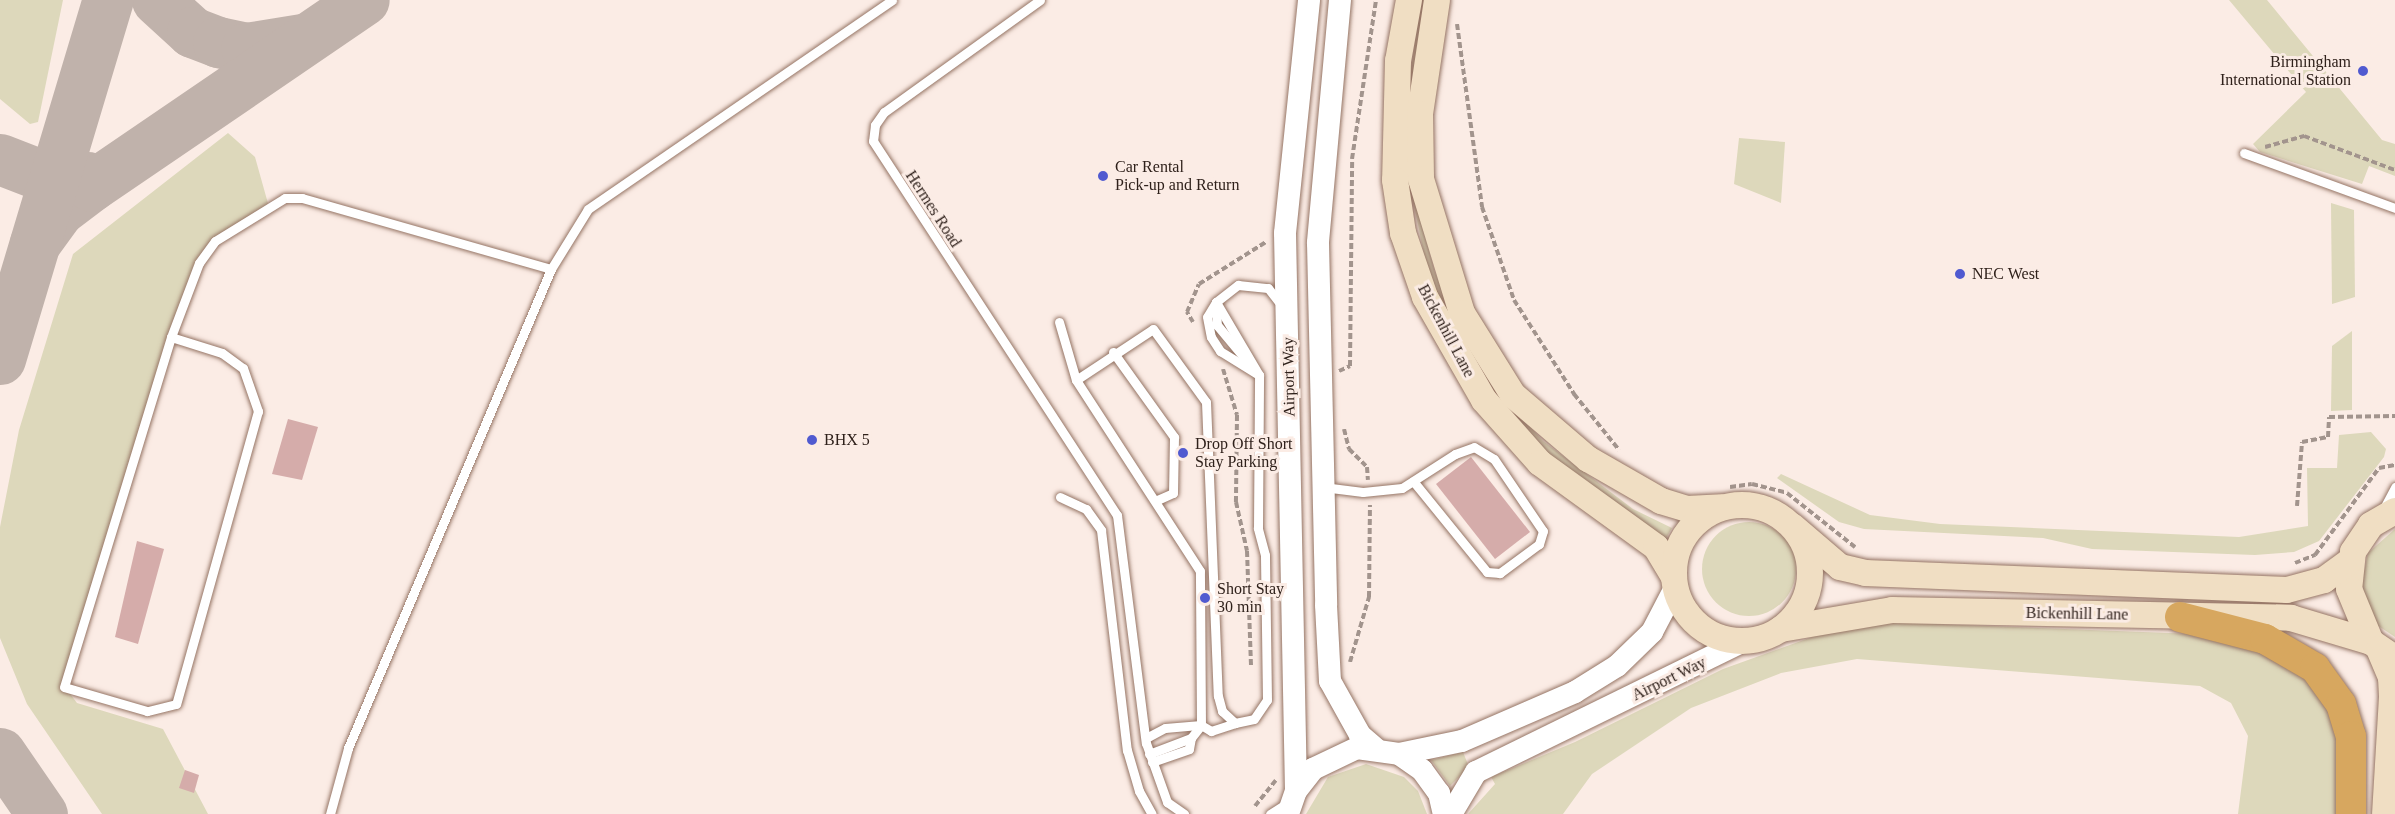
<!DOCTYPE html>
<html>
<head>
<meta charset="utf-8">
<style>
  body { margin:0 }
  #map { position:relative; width:2395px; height:814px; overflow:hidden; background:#fbece5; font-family:"Times New Roman",serif }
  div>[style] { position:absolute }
  .green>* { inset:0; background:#ddd8bb }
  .round { border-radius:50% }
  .taxiway>* { height:51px; margin:-25.5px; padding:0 25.5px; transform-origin:25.5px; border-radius:25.5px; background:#c0b2ab }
  .building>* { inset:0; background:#d5acaa }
  .path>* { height:4px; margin-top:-2px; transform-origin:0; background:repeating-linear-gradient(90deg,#a2948d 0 6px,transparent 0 9px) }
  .roads { filter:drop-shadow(0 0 2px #957464) drop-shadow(0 0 2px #957464) }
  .service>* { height:9px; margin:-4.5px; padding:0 4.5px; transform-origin:4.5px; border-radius:4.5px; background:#fff }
  .tertiary>* { height:22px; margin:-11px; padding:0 11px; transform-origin:11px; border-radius:11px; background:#fff }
  .secondary>* { height:26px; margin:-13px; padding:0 13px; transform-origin:13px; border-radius:13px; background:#f0dec3 }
  .secondary>.ring { margin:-13px; padding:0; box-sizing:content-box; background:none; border:26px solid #f0dec3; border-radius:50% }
  .trunk>* { height:30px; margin:-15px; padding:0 15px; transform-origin:15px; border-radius:15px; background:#d7a75f }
  .dots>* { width:16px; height:16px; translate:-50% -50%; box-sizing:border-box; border:3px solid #fbece5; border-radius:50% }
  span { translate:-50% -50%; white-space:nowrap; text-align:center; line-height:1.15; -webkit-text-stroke:6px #fbece5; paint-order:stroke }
  .poi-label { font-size:16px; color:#2f211b }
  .right { translate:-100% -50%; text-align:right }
  .left { translate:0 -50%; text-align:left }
  .street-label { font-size:16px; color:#2f211b }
</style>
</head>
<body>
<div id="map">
  <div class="green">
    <i style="clip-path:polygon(0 0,63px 0,38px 122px,30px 124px,0 99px)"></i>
    <i style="clip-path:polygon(1421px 0,1429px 0,1421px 222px,1435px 273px,1465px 340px,1501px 395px,1543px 441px,1633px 509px,1672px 528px,1665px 540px,1541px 448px,1477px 372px,1445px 314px,1428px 274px,1407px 170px,1405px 112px)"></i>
    <i style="clip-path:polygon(2229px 0,2267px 0,2382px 140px,2395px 144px,2395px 176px,2369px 166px,2362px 184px,2260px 152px,2253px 144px,2306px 92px)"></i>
    <i style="clip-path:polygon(228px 133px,255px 157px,269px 207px,215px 241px,199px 263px,65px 687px,77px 703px,163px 729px,208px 814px,102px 814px,27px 704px,0 638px,0 527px,19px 430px,73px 254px)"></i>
    <i style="clip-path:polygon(1739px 138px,1785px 142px,1781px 203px,1734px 184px)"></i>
    <i style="clip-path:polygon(2331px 203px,2354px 210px,2355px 297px,2332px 304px)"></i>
    <i style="clip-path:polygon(2352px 331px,2352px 410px,2331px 411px,2332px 346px)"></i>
    <i style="clip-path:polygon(2371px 432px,2386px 449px,2384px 457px,2319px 541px,2294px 552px,2255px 555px,2092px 549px,2043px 538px,1864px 529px,1839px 522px,1777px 478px,1781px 474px,1870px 515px,1940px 524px,2239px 537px,2308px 526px,2307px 468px,2337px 468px,2339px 435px)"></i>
    <i class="round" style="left:1702px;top:522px;width:94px;height:94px"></i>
    <i style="clip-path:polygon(2395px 529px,2395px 637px,2377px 625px,2360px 591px,2368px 553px)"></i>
    <i style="clip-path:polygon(1884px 622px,2195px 634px,2287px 659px,2340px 718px,2346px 814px,2238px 814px,2248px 736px,2231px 703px,2200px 686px,1857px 659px,1781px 673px,1691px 708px,1592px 774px,1563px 814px,1468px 814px,1495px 784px,1491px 777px,1575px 742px,1723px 669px,1840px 627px)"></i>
    <i style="clip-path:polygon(1463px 752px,1469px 767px,1450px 786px,1431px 760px)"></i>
    <i style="clip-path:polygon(1366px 764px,1404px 777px,1418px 791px,1427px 814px,1306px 814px,1328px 777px)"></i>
  </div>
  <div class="taxiway">
    <i style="left:157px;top:0;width:47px;rotate:42.4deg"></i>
    <i style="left:192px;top:32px;width:28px;rotate:21deg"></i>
    <i style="left:218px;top:42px;width:29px;rotate:12deg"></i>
    <i style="left:246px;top:48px;width:57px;rotate:-9.1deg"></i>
    <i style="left:0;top:159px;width:58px;rotate:21.3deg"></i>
    <i style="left:54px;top:180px;width:34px;rotate:-5deg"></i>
    <i style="left:35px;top:243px;width:39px;rotate:-54deg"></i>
    <i style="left:58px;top:211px;width:41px;rotate:-37.1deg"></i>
    <i style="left:91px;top:186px;width:330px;rotate:-34.3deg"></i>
    <i style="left:0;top:359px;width:375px;rotate:-73.3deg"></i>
    <i style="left:0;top:753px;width:74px;rotate:55.5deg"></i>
  </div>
  <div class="building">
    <i style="clip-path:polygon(288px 419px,318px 427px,302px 480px,272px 474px)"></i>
    <i style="clip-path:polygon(1471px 457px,1530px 532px,1495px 559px,1436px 484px)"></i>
    <i style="clip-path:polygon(137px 541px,164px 549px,138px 644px,115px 637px)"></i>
    <i style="clip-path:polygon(185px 770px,199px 775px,194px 793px,179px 788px)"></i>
  </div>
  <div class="path">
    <i style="left:1457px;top:24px;width:185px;rotate:82.2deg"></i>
    <i style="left:1482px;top:207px;width:98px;rotate:71deg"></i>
    <i style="left:1514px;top:300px;width:112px;rotate:57.4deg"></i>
    <i style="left:1574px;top:394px;width:72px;rotate:51.2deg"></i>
    <i style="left:2265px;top:147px;width:41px;rotate:-15.8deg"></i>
    <i style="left:2304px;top:136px;width:97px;rotate:20.5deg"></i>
    <i style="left:1193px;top:322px;width:12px;rotate:-121deg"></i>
    <i style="left:1187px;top:312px;width:30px;rotate:-67deg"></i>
    <i style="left:1199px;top:284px;width:79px;rotate:-32.1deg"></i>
    <i style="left:1223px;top:369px;width:48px;rotate:73.1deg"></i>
    <i style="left:1237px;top:415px;width:87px;rotate:90.7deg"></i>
    <i style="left:1236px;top:502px;width:50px;rotate:77.3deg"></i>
    <i style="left:1247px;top:551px;width:116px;rotate:88deg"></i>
    <i style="left:1339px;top:371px;width:12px;rotate:-24deg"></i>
    <i style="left:1350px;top:366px;width:207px;rotate:-89.4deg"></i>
    <i style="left:1352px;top:159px;width:161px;rotate:-81.4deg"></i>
    <i style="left:1344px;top:429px;width:21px;rotate:76deg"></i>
    <i style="left:1349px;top:449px;width:25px;rotate:45deg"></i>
    <i style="left:1367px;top:467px;width:13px;rotate:86deg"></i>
    <i style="left:1730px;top:487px;width:22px;rotate:-8deg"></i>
    <i style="left:1752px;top:484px;width:36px;rotate:14deg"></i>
    <i style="left:1787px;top:493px;width:87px;rotate:38.5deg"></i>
    <i style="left:2297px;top:506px;width:64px;rotate:-85.5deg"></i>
    <i style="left:2302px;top:442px;width:26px;rotate:-11deg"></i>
    <i style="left:2328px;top:437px;width:20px;rotate:-87deg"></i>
    <i style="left:2329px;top:417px;width:66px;rotate:-0.9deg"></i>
    <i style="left:2295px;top:563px;width:22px;rotate:-22deg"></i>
    <i style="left:2315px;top:555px;width:108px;rotate:-53.7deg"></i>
    <i style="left:2379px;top:468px;width:16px;rotate:-11deg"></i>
    <i style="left:1350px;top:662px;width:68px;rotate:-73.7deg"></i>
    <i style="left:1369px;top:597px;width:92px;rotate:-89.4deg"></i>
    <i style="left:1255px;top:806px;width:33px;rotate:-51deg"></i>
  </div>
  <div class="roads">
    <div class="service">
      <i style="left:1040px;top:0;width:192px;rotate:144.3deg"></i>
      <i style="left:884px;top:112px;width:16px;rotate:125deg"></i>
      <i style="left:875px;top:125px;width:16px;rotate:97deg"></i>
      <i style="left:873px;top:141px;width:447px;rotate:56.9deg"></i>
      <i style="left:1117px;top:515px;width:230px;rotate:82.8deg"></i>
      <i style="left:1146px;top:743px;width:63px;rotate:70.4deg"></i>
      <i style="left:1167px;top:802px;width:21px;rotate:35deg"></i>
      <i style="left:2244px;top:153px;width:161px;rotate:20deg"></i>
      <i style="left:1216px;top:302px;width:17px;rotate:121deg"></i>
      <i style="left:1207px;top:317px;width:20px;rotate:79deg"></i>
      <i style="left:1211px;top:337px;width:17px;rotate:57deg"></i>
      <i style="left:1220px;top:351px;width:46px;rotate:31.6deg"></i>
      <i style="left:1216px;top:302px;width:23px;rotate:88deg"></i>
      <i style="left:1217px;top:325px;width:55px;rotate:50.2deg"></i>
      <i style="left:1059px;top:322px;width:60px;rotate:73.7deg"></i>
      <i style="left:171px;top:337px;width:53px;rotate:17.4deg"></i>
      <i style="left:222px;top:353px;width:26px;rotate:36deg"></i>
      <i style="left:243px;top:368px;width:46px;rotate:70.8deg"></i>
      <i style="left:258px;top:411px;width:304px;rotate:105.6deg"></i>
      <i style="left:176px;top:704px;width:30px;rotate:166deg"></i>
      <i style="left:147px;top:711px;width:86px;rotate:-163.9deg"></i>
      <i style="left:64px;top:687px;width:366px;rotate:-73deg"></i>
      <i style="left:171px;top:337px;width:79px;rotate:-69.3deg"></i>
      <i style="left:199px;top:263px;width:27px;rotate:-54deg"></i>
      <i style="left:215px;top:241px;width:82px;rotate:-31.6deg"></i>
      <i style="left:285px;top:198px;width:17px"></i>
      <i style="left:302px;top:198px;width:259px;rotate:15.9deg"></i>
      <i style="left:551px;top:269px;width:70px;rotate:-58.3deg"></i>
      <i style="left:588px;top:209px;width:369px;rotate:-34.5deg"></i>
      <i style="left:1113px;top:352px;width:105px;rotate:54.3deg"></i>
      <i style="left:1174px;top:437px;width:56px;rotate:91deg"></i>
      <i style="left:1173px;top:493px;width:17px;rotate:156deg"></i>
      <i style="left:1323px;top:487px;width:40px;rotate:7.1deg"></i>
      <i style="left:1363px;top:492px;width:39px;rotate:-6deg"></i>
      <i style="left:1402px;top:488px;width:63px;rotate:-32.7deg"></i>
      <i style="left:1455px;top:454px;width:20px;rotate:-20deg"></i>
      <i style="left:1474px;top:447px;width:23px;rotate:31deg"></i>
      <i style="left:1494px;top:459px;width:87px;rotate:55.8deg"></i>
      <i style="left:1543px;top:531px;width:14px;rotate:107deg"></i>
      <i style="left:1539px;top:544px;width:49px;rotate:143.4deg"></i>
      <i style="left:1500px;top:573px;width:13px;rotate:-176deg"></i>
      <i style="left:1487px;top:572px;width:117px;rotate:-129.1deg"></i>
      <i style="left:1060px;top:497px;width:29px;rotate:25deg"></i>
      <i style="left:1086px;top:509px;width:26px;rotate:54deg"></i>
      <i style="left:1101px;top:530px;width:222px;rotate:83.3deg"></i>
      <i style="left:1127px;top:750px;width:43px;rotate:73.7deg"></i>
      <i style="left:1139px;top:791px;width:26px;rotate:61deg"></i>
      <i style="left:2384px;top:508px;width:24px;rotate:-62deg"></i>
      <i style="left:1146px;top:738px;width:21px;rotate:-28deg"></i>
      <i style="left:1165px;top:728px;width:36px;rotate:-5deg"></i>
      <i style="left:1201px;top:725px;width:154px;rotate:-90.4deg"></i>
      <i style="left:1200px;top:571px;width:228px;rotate:-123deg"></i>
      <i style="left:1076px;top:380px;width:92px;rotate:-33.5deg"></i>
      <i style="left:1153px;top:329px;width:90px;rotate:54deg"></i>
      <i style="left:1206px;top:402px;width:294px;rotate:87.7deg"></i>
      <i style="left:1218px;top:696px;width:16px;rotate:75deg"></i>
      <i style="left:1222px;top:711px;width:18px;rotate:43deg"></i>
      <i style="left:1235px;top:723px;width:19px;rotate:-12deg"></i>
      <i style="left:1254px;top:719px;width:23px;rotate:-56deg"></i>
      <i style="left:1267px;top:700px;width:145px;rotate:-90.8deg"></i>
      <i style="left:1265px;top:555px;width:28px;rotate:-105deg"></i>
      <i style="left:1258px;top:528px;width:153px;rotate:-89.6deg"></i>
      <i style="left:1259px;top:375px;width:85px;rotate:-120.5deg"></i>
      <i style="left:1216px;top:302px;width:28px;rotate:-38deg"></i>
      <i style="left:1238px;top:285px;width:30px;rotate:6deg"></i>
      <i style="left:1268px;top:288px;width:24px;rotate:52deg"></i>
      <i style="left:1149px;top:754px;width:45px;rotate:-20.9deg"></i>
      <i style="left:1191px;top:738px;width:16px;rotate:-52deg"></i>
      <i style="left:1201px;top:725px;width:12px;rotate:31deg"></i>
      <i style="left:1211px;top:731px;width:25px;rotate:-18deg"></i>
      <i style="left:1152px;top:762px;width:39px;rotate:-19deg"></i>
      <i style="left:1189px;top:749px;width:11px;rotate:-80deg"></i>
      <i style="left:330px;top:814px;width:68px;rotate:-74.7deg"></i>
      <i style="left:348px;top:748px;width:520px;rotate:-67.03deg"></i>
      <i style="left:1270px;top:814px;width:19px;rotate:-32deg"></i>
    </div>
    <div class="tertiary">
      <i style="left:1340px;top:0;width:244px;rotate:95.2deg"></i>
      <i style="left:1318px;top:243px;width:362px;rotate:88.7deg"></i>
      <i style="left:1326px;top:605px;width:76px;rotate:87deg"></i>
      <i style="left:1330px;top:681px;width:62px;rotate:60.9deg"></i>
      <i style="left:1360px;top:735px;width:20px;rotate:41deg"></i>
      <i style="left:1399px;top:754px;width:64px;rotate:-11.7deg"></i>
      <i style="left:1462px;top:741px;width:123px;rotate:-23.4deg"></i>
      <i style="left:1575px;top:692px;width:49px;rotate:-31.8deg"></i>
      <i style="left:1617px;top:666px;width:49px;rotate:-44.2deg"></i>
      <i style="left:1652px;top:632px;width:50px;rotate:-62.4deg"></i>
      <i style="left:1296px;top:791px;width:558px;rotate:-91.13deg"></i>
      <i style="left:1285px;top:233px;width:234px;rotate:-84.1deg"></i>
      <i style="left:1288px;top:814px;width:24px;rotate:-71deg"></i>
      <i style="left:1296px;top:791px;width:28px;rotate:-52deg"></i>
      <i style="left:1313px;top:769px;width:49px;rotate:-25.5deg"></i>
      <i style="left:1357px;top:748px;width:42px;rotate:8.1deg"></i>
      <i style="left:1399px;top:754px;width:28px;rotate:35deg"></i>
      <i style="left:1422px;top:770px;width:29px;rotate:54deg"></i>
      <i style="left:1439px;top:793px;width:22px;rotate:77deg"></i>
      <i style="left:1451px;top:814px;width:49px;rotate:-59.2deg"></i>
      <i style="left:1476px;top:772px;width:297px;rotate:-26.1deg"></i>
    </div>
    <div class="secondary">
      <i style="left:1409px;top:0;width:62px;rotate:100.2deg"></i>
      <i style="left:1398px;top:61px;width:119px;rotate:91.4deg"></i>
      <i style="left:1395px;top:180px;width:54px;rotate:81.4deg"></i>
      <i style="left:1403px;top:233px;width:68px;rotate:71deg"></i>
      <i style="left:1425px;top:297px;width:119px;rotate:60.2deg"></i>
      <i style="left:1484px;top:400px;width:84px;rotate:48.4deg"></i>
      <i style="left:1540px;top:463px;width:143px;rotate:35.9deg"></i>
      <i style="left:1656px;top:547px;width:35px;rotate:59deg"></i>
      <i style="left:1437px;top:0;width:115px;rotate:98.5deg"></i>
      <i style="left:1420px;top:114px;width:65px;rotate:89.1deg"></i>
      <i style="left:1421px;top:179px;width:140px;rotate:73deg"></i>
      <i style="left:1462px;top:313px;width:97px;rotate:58.1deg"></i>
      <i style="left:1513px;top:395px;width:99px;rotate:40.5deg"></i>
      <i style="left:1588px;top:459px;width:84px;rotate:29.9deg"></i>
      <i style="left:1661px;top:501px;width:27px;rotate:17deg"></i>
      <i style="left:1687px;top:509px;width:35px;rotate:-3deg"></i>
      <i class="ring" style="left:1674px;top:505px;width:110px;height:110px"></i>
      <i style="left:2395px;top:511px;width:28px;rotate:150deg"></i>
      <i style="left:2371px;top:525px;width:32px;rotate:124deg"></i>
      <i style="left:2353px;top:552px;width:37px;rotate:96deg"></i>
      <i style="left:2349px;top:589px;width:57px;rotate:67.5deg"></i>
      <i style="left:2371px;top:642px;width:29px;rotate:34deg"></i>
      <i style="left:1792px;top:526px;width:63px;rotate:40.5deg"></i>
      <i style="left:1840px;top:567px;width:26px;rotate:13deg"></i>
      <i style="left:1865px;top:573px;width:422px;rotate:2.3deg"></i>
      <i style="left:2287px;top:590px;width:38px;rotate:-15deg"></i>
      <i style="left:2324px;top:580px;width:31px;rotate:-36deg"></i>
      <i style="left:1781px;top:629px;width:113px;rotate:-9.7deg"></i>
      <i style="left:1892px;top:610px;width:399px;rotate:1.1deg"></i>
      <i style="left:2291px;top:618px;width:84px;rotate:16.7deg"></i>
      <i style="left:2379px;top:649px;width:30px;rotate:67deg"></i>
      <i style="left:2391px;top:677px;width:20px;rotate:87deg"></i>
      <i style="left:2392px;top:697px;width:117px;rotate:93.4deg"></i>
    </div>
    <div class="trunk">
      <i style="left:2180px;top:617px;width:88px;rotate:14.5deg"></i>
      <i style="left:2265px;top:639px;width:58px;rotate:30.1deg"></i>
      <i style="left:2315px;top:668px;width:44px;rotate:54.2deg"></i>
      <i style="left:2341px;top:704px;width:34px;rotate:73deg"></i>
      <i style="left:2351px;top:736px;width:78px;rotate:90deg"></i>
    </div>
  </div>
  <div class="dots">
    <i style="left:2363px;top:71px;background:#505ad0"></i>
    <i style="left:1103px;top:176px;background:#505ad0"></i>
    <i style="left:1960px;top:274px;background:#505ad0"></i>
    <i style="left:812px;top:440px;background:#505ad0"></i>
    <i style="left:1183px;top:453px;background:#505ad0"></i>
    <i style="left:1205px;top:598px;background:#505ad0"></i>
  </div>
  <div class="poi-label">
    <span class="right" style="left:2351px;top:71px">Birmingham<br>International Station</span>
    <span class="left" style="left:1115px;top:176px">Car Rental<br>Pick-up and Return</span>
    <span class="left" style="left:1972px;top:274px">NEC West</span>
    <span class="left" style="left:824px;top:440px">BHX 5</span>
    <span class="left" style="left:1195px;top:453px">Drop Off Short<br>Stay Parking</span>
    <span class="left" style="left:1217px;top:598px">Short Stay<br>30 min</span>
  </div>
  <div class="street-label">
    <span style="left:933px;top:209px;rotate:57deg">Hermes Road</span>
    <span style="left:1446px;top:331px;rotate:62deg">Bickenhill Lane</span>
    <span style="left:1289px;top:377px;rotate:-91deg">Airport Way</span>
    <span style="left:2077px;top:614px;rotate:1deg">Bickenhill Lane</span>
    <span style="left:1669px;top:679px;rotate:-26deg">Airport Way</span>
  </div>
</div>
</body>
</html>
